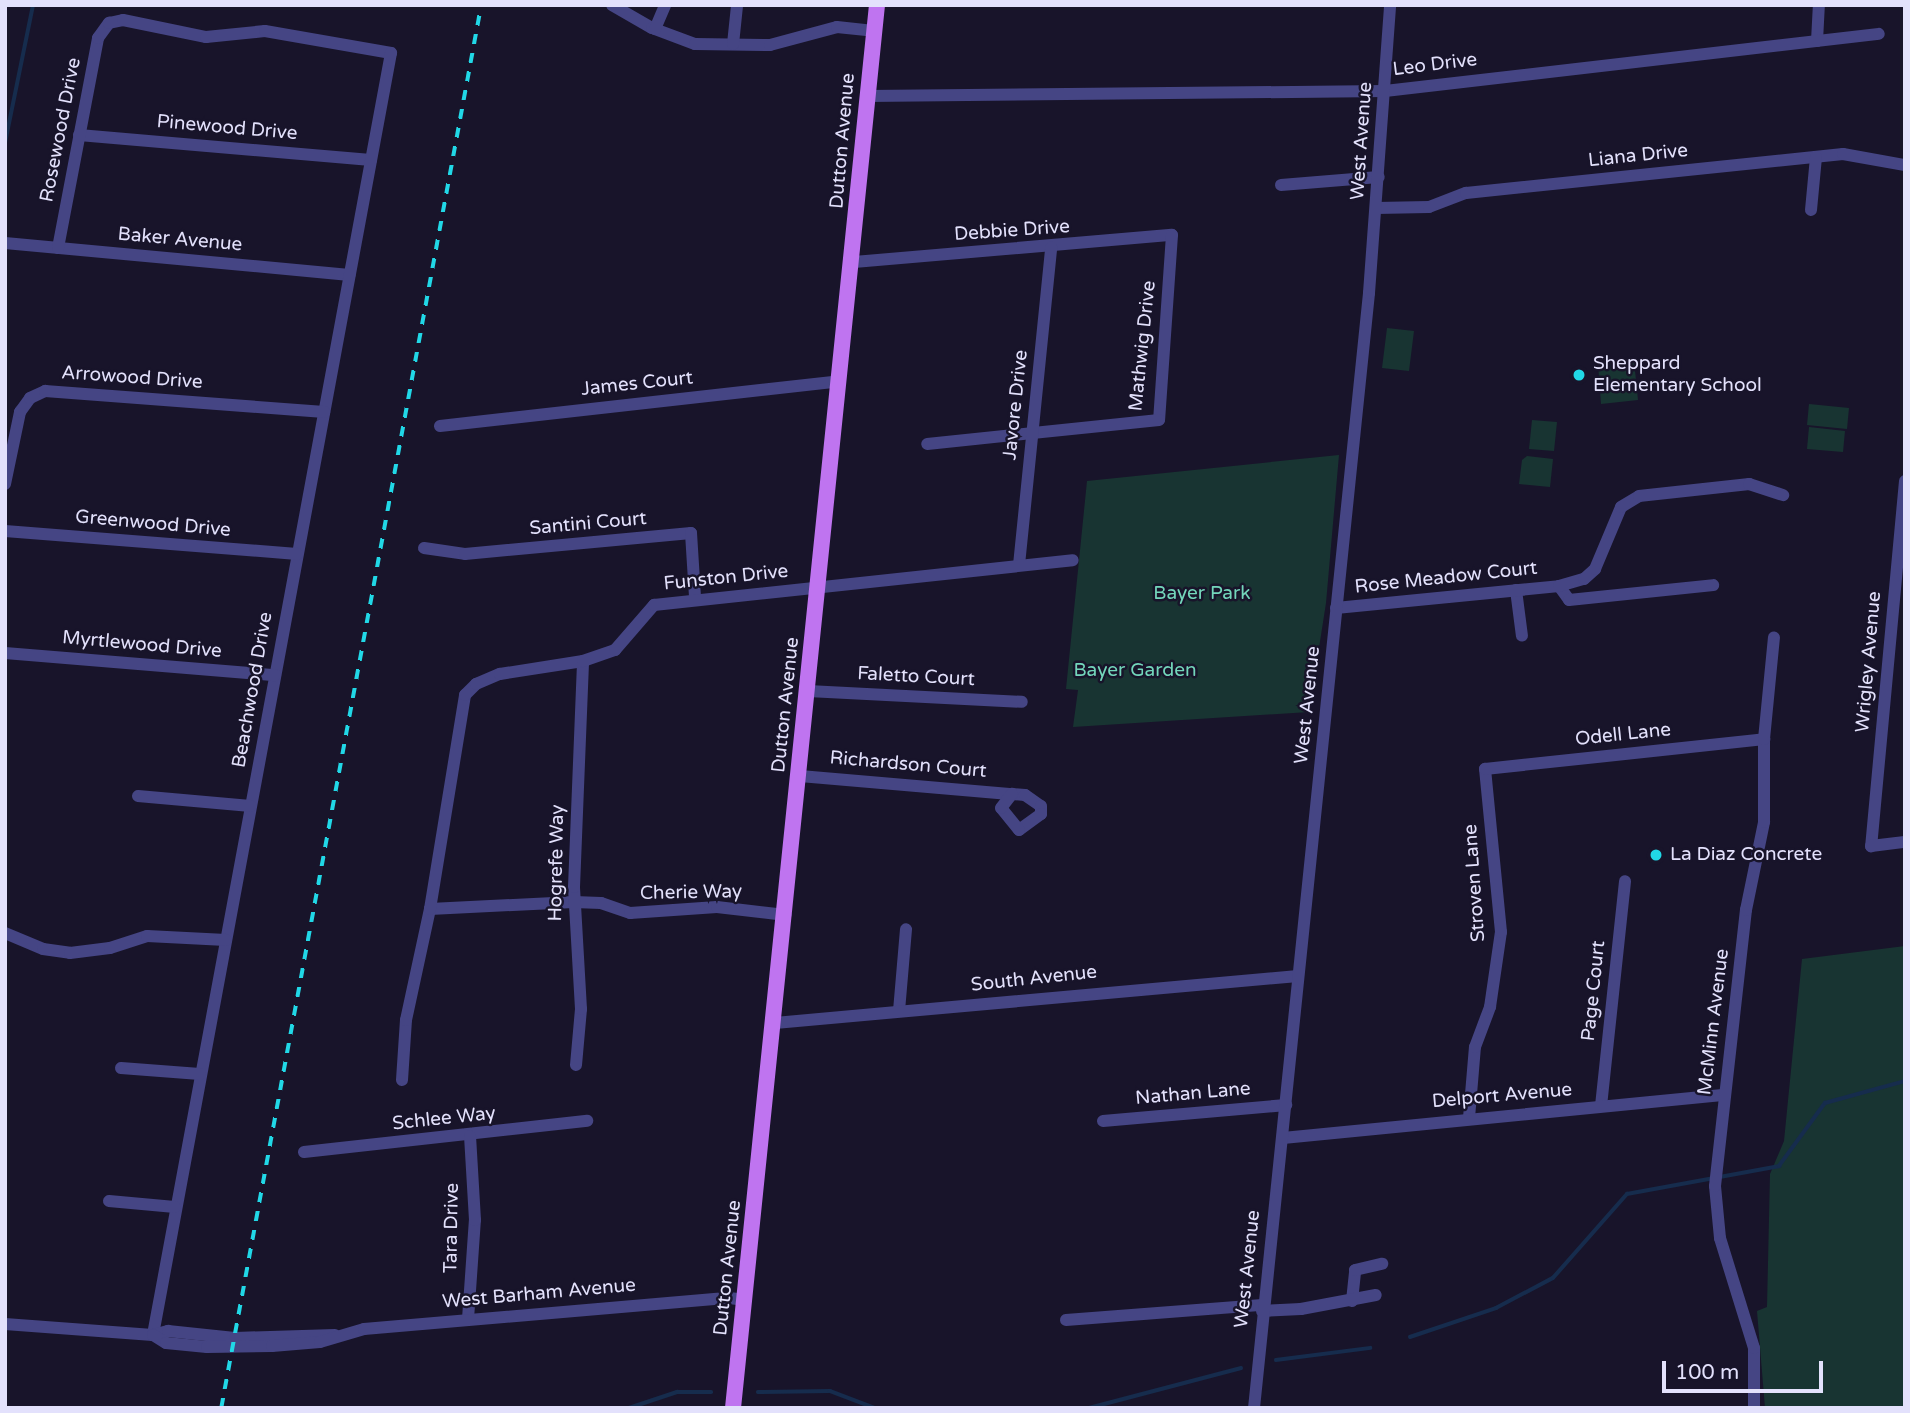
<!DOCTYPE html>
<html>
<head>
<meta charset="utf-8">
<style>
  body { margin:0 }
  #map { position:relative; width:1910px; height:1413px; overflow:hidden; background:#18142a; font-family:"Varela Round",sans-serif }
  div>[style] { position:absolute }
  .green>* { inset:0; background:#183432 }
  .stream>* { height:3.5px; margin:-1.75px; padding:0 1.75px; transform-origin:1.75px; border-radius:1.75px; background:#162c4d }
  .minor>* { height:12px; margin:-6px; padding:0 6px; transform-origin:6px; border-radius:6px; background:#454584 }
  .major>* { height:16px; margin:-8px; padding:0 8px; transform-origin:8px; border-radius:8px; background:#bf74f0 }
  .rail>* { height:3.5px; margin-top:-1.75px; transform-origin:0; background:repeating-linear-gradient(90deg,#21d8e7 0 10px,transparent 0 19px) }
  .dots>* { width:19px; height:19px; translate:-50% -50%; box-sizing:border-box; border:4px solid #18142a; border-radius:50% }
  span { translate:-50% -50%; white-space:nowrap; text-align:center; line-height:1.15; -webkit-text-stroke:5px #18142a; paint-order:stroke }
  .street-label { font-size:19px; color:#e3e1fc }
  .poi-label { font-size:19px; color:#e3e1fc }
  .left { translate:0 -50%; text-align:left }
  .park-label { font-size:19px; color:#73d6bb }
  .frame { position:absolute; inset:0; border:7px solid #e3e1fc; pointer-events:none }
  .scale { position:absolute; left:1662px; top:1361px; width:161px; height:32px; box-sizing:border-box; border:4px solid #e3e1fc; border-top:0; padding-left:9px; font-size:21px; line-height:24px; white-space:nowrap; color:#e3e1fc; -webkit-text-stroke:5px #18142a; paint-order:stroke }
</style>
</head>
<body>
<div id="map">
  <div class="green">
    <i style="clip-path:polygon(1387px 328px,1414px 331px,1409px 371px,1382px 368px)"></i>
    <i style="clip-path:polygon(1634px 361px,1638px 400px,1601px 404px,1598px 364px)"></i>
    <i style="clip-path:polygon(1809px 404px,1849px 408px,1847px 429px,1807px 425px)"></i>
    <i style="clip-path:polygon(1532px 420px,1557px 422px,1554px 451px,1529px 449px)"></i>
    <i style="clip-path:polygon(1809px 427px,1845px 431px,1843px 452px,1807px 449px)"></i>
    <i style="clip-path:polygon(1339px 455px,1326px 603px,1309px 712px,1073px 727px,1078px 690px,1066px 689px,1087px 481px)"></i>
    <i style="clip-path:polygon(1527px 456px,1553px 459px,1550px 487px,1519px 484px,1522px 460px)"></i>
    <i style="clip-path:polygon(1905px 946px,1905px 1408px,1765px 1408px,1757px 1311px,1767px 1307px,1770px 1174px,1784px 1141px,1802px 959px)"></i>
  </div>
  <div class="stream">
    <i style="left:5px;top:143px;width:141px;rotate:-78.5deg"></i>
    <i style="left:1410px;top:1337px;width:91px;rotate:-18.6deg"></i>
    <i style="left:1496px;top:1308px;width:64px;rotate:-27.8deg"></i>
    <i style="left:1553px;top:1278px;width:112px;rotate:-48.6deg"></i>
    <i style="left:1627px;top:1194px;width:155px;rotate:-10.4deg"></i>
    <i style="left:1779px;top:1166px;width:78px;rotate:-53.9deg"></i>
    <i style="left:1825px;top:1103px;width:83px;rotate:-15.4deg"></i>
    <i style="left:1276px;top:1360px;width:95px;rotate:-7.3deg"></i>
    <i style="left:758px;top:1392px;width:72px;rotate:-0.8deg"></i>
    <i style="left:830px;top:1391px;width:48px;rotate:20.7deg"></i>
    <i style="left:629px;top:1408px;width:51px;rotate:-18.4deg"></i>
    <i style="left:677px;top:1392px;width:34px"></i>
    <i style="left:1089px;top:1408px;width:157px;rotate:-14.7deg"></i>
  </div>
  <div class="minor">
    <i style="left:612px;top:5px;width:46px;rotate:29.9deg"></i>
    <i style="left:652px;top:28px;width:46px;rotate:20.4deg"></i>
    <i style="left:695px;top:44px;width:75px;rotate:0.8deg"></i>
    <i style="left:770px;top:45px;width:69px;rotate:-15deg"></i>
    <i style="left:837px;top:27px;width:37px;rotate:6deg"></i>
    <i style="left:655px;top:29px;width:26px;rotate:-67deg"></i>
    <i style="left:1817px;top:41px;width:36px;rotate:-87deg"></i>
    <i style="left:733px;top:44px;width:39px;rotate:-84deg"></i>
    <i style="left:867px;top:96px;width:518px;rotate:-0.55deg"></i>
    <i style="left:1385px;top:91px;width:497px;rotate:-6.6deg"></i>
    <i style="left:79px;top:135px;width:293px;rotate:4.9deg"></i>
    <i style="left:1281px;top:185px;width:98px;rotate:-4.7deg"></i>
    <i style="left:1376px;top:208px;width:53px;rotate:-1.1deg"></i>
    <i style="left:1429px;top:207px;width:40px;rotate:-21deg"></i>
    <i style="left:1466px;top:193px;width:379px;rotate:-5.9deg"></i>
    <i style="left:1843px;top:154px;width:63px;rotate:10.1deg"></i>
    <i style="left:1811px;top:210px;width:53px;rotate:-84.6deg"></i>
    <i style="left:5px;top:243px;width:346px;rotate:5.3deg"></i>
    <i style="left:58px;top:248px;width:214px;rotate:-79.2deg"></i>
    <i style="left:98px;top:38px;width:19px;rotate:-54deg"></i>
    <i style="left:109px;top:23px;width:14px;rotate:-12deg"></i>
    <i style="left:123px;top:20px;width:85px;rotate:11.6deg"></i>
    <i style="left:206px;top:37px;width:59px;rotate:-5.8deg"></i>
    <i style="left:265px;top:31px;width:128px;rotate:9.9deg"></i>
    <i style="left:391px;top:53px;width:1304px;rotate:100.52deg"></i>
    <i style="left:854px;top:262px;width:319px;rotate:-4.9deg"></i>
    <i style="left:1172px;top:235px;width:185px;rotate:94deg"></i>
    <i style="left:1159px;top:420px;width:233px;rotate:174.1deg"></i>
    <i style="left:440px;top:426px;width:402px;rotate:-6.4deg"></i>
    <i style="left:1905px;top:481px;width:367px;rotate:95.3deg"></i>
    <i style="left:1871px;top:846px;width:34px;rotate:-7deg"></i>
    <i style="left:5px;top:484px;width:74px;rotate:-78.2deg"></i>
    <i style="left:20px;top:412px;width:17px;rotate:-54deg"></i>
    <i style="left:30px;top:398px;width:17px;rotate:-25deg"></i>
    <i style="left:45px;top:391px;width:280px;rotate:4.3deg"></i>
    <i style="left:5px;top:531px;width:293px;rotate:4.5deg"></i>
    <i style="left:424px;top:548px;width:41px;rotate:8.3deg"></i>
    <i style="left:465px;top:554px;width:227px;rotate:-5.3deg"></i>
    <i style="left:691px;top:533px;width:64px;rotate:86.4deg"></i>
    <i style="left:1019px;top:565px;width:319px;rotate:-84.2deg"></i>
    <i style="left:1559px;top:586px;width:17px;rotate:54deg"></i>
    <i style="left:1569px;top:600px;width:145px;rotate:-5.9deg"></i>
    <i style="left:1516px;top:590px;width:46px;rotate:82.6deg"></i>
    <i style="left:1336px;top:608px;width:224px;rotate:-5.6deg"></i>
    <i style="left:1559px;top:586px;width:26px;rotate:-16deg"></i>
    <i style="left:1584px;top:579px;width:15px;rotate:-42deg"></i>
    <i style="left:1595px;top:569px;width:67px;rotate:-67.2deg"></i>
    <i style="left:1621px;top:507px;width:21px;rotate:-31deg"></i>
    <i style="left:1639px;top:496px;width:111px;rotate:-6.2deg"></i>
    <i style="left:1749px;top:484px;width:36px;rotate:18deg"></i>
    <i style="left:5px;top:653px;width:271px;rotate:4.7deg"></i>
    <i style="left:808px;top:691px;width:214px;rotate:2.9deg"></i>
    <i style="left:800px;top:776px;width:213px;rotate:4.9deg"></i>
    <i style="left:1012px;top:794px;width:13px;rotate:4deg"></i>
    <i style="left:1025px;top:795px;width:19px;rotate:35deg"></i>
    <i style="left:1041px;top:806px;width:8px;rotate:90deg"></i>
    <i style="left:1041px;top:814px;width:27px;rotate:144deg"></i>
    <i style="left:1019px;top:830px;width:28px;rotate:-129deg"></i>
    <i style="left:1001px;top:808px;width:18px;rotate:-52deg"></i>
    <i style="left:138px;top:796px;width:113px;rotate:5.1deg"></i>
    <i style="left:430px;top:909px;width:144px;rotate:-2.8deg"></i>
    <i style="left:574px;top:902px;width:27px;rotate:2deg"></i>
    <i style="left:601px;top:903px;width:31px;rotate:19deg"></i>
    <i style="left:630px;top:913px;width:87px;rotate:-3.9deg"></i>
    <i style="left:717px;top:907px;width:69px;rotate:6.6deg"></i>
    <i style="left:5px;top:933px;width:41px;rotate:22.8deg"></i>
    <i style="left:43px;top:949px;width:27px;rotate:8deg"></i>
    <i style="left:70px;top:953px;width:40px;rotate:-7.1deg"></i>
    <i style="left:110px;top:948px;width:39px;rotate:-18deg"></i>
    <i style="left:147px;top:936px;width:79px;rotate:2.9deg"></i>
    <i style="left:899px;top:1011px;width:82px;rotate:-85.1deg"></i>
    <i style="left:775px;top:1023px;width:525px;rotate:-5.14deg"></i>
    <i style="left:576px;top:1065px;width:56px;rotate:-84.9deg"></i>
    <i style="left:581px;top:1009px;width:122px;rotate:-93.3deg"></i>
    <i style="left:574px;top:887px;width:226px;rotate:-87.7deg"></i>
    <i style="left:121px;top:1068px;width:79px;rotate:4.3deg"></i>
    <i style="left:402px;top:1080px;width:60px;rotate:-86.2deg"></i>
    <i style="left:406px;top:1020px;width:114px;rotate:-77.8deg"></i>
    <i style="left:430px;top:909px;width:217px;rotate:-80.7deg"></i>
    <i style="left:465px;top:695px;width:16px;rotate:-45deg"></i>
    <i style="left:476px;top:684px;width:26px;rotate:-23deg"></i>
    <i style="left:500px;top:674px;width:84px;rotate:-8.9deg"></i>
    <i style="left:583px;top:661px;width:34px;rotate:-19deg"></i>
    <i style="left:615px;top:650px;width:60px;rotate:-49.1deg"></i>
    <i style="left:654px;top:605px;width:421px;rotate:-6.1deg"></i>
    <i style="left:1601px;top:1106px;width:226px;rotate:-83.9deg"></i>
    <i style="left:1469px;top:1118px;width:71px;rotate:-85.2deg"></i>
    <i style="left:1475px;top:1047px;width:43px;rotate:-69.4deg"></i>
    <i style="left:1490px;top:1007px;width:76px;rotate:-81.7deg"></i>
    <i style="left:1501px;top:932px;width:164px;rotate:-95.6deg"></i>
    <i style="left:1485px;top:769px;width:281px;rotate:-6.1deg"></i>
    <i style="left:1103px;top:1121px;width:184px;rotate:-5deg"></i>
    <i style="left:1283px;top:1138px;width:444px;rotate:-5.6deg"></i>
    <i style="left:304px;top:1152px;width:285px;rotate:-6.3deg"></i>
    <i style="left:109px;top:1201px;width:66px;rotate:5.2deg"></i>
    <i style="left:1352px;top:1301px;width:31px;rotate:-84deg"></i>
    <i style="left:1355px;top:1270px;width:28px;rotate:-13deg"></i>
    <i style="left:1262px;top:1311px;width:39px;rotate:-3deg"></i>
    <i style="left:1301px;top:1309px;width:76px;rotate:-10.6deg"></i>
    <i style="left:468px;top:1319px;width:99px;rotate:-86deg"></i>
    <i style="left:475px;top:1220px;width:84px;rotate:-93.4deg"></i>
    <i style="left:1066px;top:1320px;width:197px;rotate:-4.4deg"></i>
    <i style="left:5px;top:1324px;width:148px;rotate:4.3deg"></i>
    <i style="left:153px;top:1335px;width:16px;rotate:-15deg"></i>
    <i style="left:168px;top:1331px;width:67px;rotate:6deg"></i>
    <i style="left:235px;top:1338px;width:100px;rotate:-1.7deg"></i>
    <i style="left:153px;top:1335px;width:15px;rotate:32deg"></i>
    <i style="left:166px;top:1343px;width:41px;rotate:5.6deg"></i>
    <i style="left:207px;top:1347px;width:65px;rotate:-0.9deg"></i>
    <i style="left:272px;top:1346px;width:48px;rotate:-4.8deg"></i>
    <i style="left:320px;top:1342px;width:46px;rotate:-16.5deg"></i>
    <i style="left:364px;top:1329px;width:366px;rotate:-4.9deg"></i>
    <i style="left:729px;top:1298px;width:17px;rotate:7deg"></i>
    <i style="left:1254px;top:1408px;width:1121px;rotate:-84.11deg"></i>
    <i style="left:1369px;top:293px;width:289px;rotate:-85.8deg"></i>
    <i style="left:1754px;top:1408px;width:60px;rotate:-90deg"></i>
    <i style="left:1754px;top:1348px;width:115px;rotate:-107.2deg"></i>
    <i style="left:1720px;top:1238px;width:52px;rotate:-95.5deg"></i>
    <i style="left:1715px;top:1186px;width:278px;rotate:-83.6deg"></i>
    <i style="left:1746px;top:910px;width:90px;rotate:-78.4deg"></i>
    <i style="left:1764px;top:822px;width:83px;rotate:-90deg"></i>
    <i style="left:1764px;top:739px;width:102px;rotate:-84.4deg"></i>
  </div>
  <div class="major">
    <i style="left:733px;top:1408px;width:1410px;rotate:-84.14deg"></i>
  </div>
  <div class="rail">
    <i style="left:221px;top:1408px;width:1427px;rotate:-79.5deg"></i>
  </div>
  <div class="dots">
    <i style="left:1579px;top:375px;background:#21d8e7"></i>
    <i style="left:1656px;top:855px;background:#21d8e7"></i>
  </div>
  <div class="street-label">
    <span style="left:1435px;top:65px;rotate:-7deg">Leo Drive</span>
    <span style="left:227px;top:128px;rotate:5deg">Pinewood Drive</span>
    <span style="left:61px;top:130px;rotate:-79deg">Rosewood Drive</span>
    <span style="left:843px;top:141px;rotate:-85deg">Dutton Avenue</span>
    <span style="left:1362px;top:141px;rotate:-86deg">West Avenue</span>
    <span style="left:1638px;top:156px;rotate:-6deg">Liana Drive</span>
    <span style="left:1012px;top:231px;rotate:-4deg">Debbie Drive</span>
    <span style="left:180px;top:240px;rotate:5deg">Baker Avenue</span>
    <span style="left:1143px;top:346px;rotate:-84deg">Mathwig Drive</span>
    <span style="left:132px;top:378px;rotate:4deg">Arrowood Drive</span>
    <span style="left:637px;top:384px;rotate:-6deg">James Court</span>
    <span style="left:1016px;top:405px;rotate:-84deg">Javore Drive</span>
    <span style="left:153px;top:524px;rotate:5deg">Greenwood Drive</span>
    <span style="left:588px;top:524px;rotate:-5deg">Santini Court</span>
    <span style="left:726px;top:578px;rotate:-6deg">Funston Drive</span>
    <span style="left:1446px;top:578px;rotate:-6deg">Rose Meadow Court</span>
    <span style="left:142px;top:645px;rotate:5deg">Myrtlewood Drive</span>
    <span style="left:1869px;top:662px;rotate:-85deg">Wrigley Avenue</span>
    <span style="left:916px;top:677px;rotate:3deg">Faletto Court</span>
    <span style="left:253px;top:690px;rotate:-80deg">Beachwood Drive</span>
    <span style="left:786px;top:705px;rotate:-84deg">Dutton Avenue</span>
    <span style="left:1308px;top:705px;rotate:-84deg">West Avenue</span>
    <span style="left:1623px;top:735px;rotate:-6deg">Odell Lane</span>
    <span style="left:908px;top:765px;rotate:5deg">Richardson Court</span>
    <span style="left:557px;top:863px;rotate:-89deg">Hogrefe Way</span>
    <span style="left:1475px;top:883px;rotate:-94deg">Stroven Lane</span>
    <span style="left:691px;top:893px;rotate:-1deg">Cherie Way</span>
    <span style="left:1034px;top:979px;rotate:-6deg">South Avenue</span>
    <span style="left:1594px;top:991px;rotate:-84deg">Page Court</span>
    <span style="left:1714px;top:1022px;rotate:-83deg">McMinn Avenue</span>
    <span style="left:1193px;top:1094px;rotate:-5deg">Nathan Lane</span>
    <span style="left:1502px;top:1096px;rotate:-5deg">Delport Avenue</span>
    <span style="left:444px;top:1119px;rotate:-6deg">Schlee Way</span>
    <span style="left:452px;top:1228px;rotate:-89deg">Tara Drive</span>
    <span style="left:728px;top:1268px;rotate:-84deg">Dutton Avenue</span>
    <span style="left:1248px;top:1269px;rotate:-84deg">West Avenue</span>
    <span style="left:539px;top:1294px;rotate:-5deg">West Barham Avenue</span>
  </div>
  <div class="poi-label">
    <span class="left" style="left:1593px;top:375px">Sheppard<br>Elementary School</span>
    <span class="left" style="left:1670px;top:855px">La Diaz Concrete</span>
  </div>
  <div class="park-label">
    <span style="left:1202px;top:594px">Bayer Park</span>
    <span style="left:1135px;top:671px">Bayer Garden</span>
  </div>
  <div class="frame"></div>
  <div class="scale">100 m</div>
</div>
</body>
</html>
